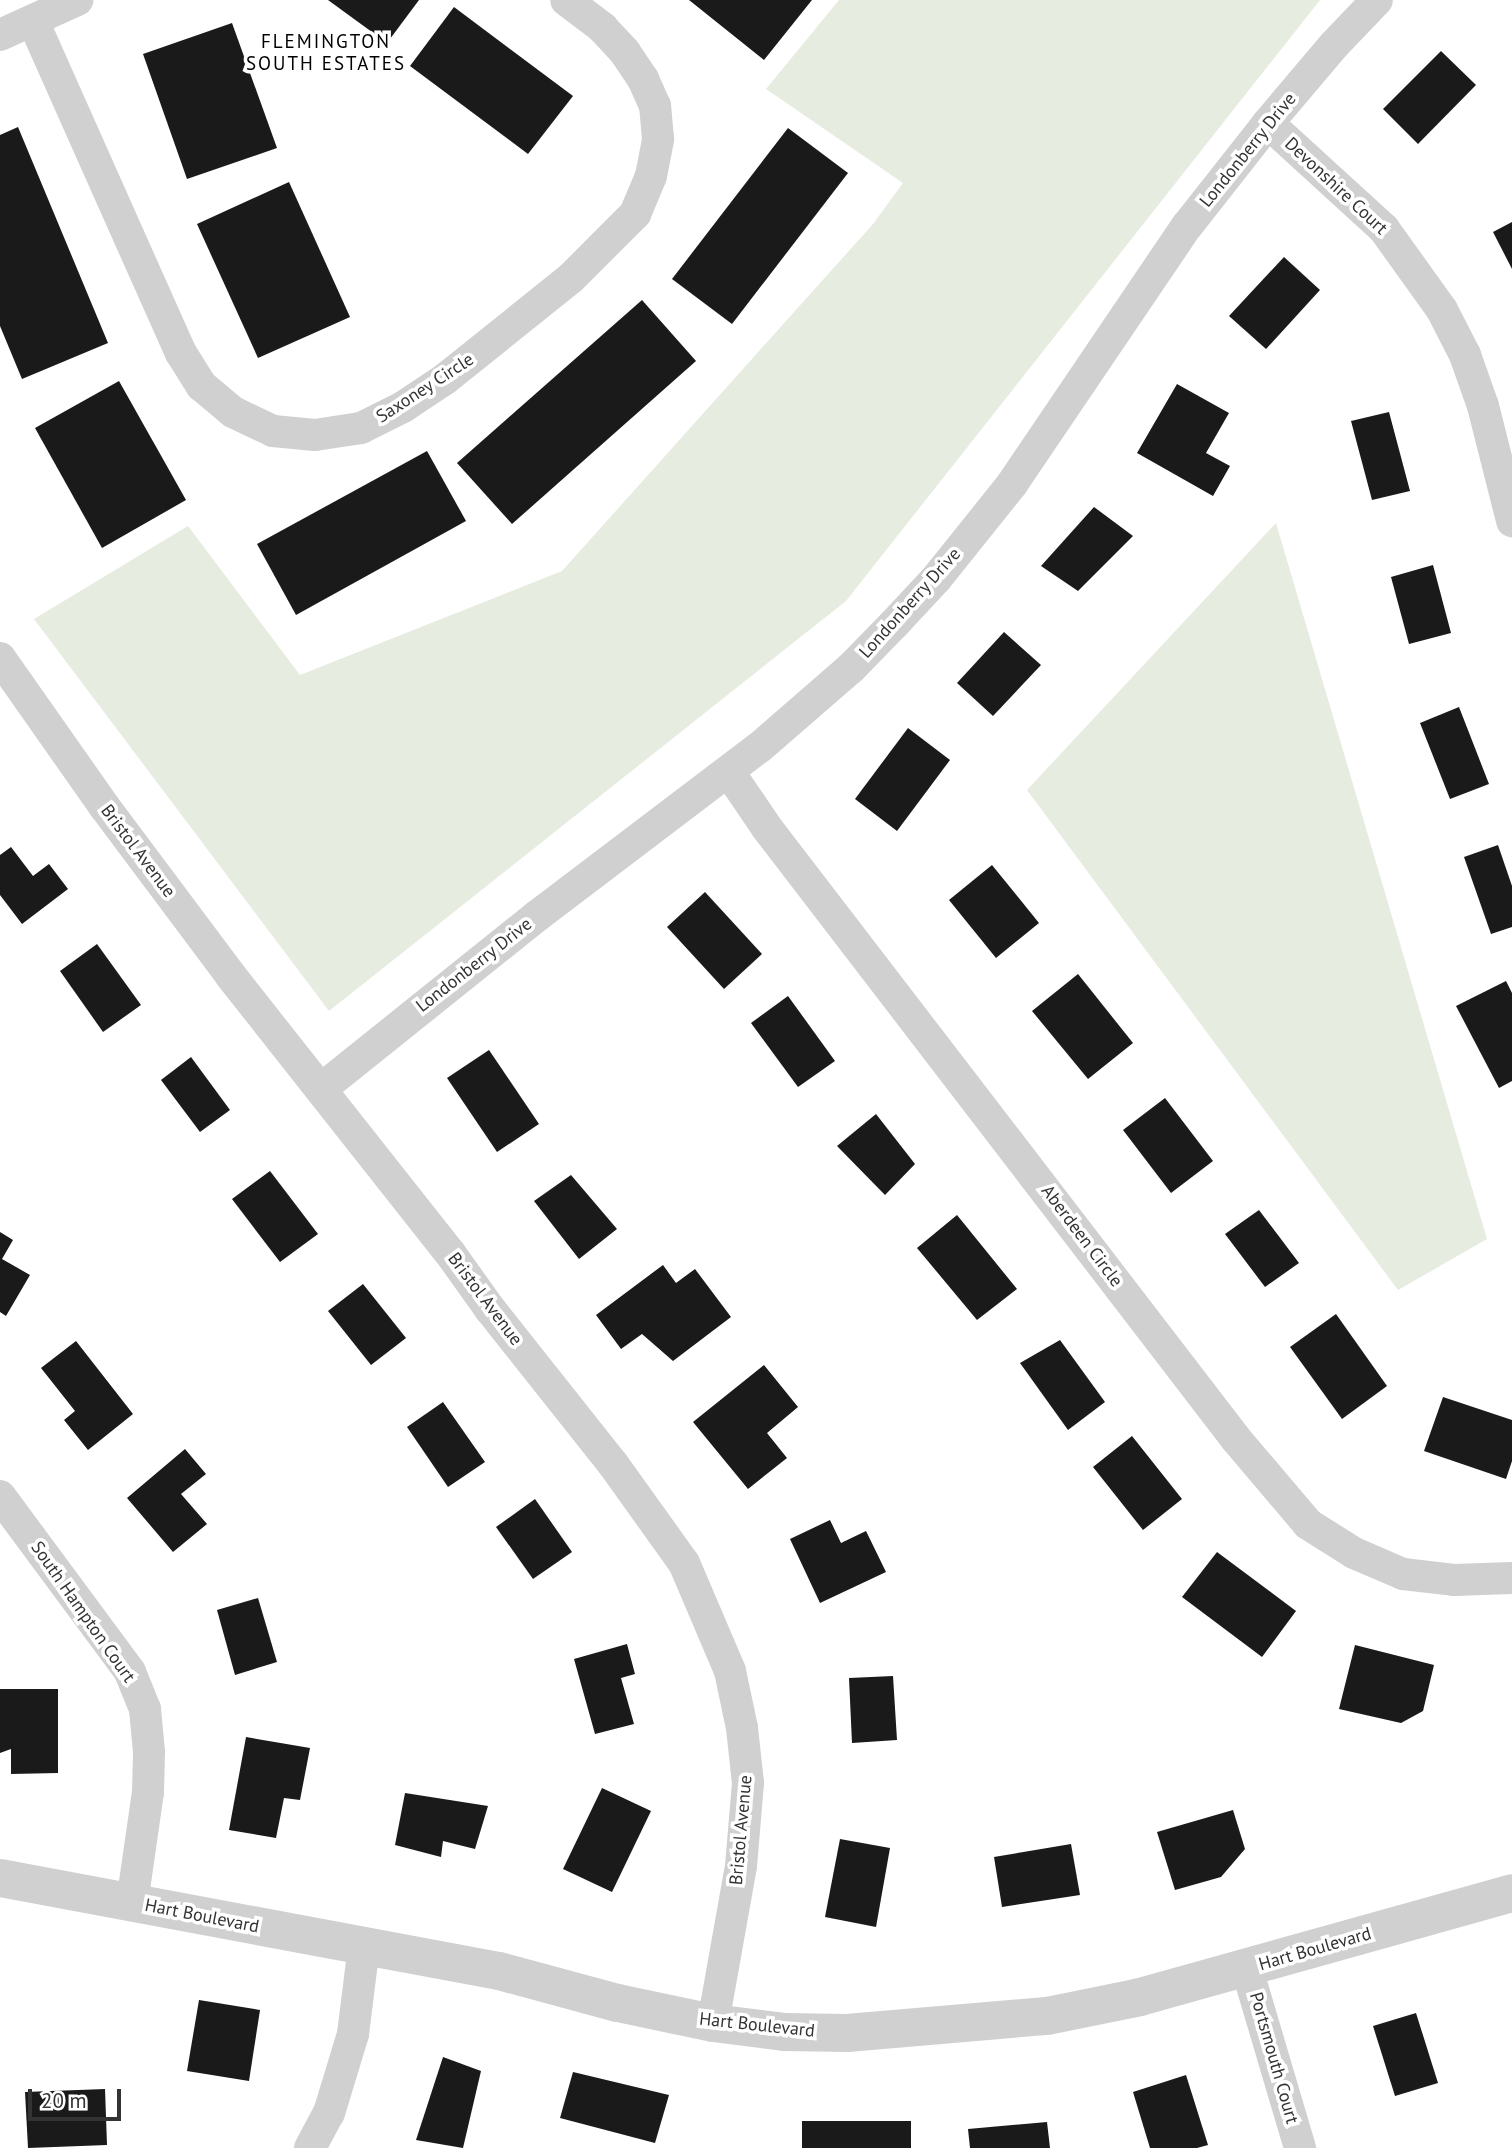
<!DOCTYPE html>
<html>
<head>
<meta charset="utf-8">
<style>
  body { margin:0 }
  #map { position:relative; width:1512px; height:2148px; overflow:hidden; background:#fff; font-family:"PT Sans",sans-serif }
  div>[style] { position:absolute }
  .green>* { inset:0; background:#e6ecdf }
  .building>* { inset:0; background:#1a1a1a }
  .minor>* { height:32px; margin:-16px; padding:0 16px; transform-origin:16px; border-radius:16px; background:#d0d0d0 }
  .tertiary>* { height:38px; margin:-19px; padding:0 19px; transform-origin:19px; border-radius:19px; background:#d0d0d0 }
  span { translate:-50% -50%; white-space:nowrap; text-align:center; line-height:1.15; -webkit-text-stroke:7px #fff; paint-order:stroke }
  .street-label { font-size:18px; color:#333 }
  .neighbourhood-label { font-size:19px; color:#000; letter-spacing:2px }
  .scale { position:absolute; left:28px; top:2089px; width:93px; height:32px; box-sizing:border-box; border:4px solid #333; border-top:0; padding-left:9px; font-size:21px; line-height:24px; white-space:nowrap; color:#333; -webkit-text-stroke:5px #fff; paint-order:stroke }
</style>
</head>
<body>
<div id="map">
  <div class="green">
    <i style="clip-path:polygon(839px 0,1320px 0,846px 601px,329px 1011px,34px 619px,188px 526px,300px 675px,562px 571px,873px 224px,903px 183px,766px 89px)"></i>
    <i style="clip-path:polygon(1276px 523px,1487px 1239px,1398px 1290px,1027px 790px)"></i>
  </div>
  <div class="building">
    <i style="clip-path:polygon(328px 0,419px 0,387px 43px)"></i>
    <i style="clip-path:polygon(689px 0,812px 0,764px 60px)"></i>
    <i style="clip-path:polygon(454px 7px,573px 96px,528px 154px,410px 66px)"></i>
    <i style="clip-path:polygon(232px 23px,277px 148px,187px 179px,143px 54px)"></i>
    <i style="clip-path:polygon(1441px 51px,1476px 85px,1418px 144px,1383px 109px)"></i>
    <i style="clip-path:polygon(18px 127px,108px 343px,22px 379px,0 326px,0 135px)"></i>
    <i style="clip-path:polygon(788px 128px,848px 173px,732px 324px,672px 279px)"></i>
    <i style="clip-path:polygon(289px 182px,350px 317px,258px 358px,197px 224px)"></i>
    <i style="clip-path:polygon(1512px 222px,1512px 269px,1493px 232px)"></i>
    <i style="clip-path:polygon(1284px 257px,1320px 290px,1266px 349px,1229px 316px)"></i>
    <i style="clip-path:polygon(642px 300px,696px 361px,512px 524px,457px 463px)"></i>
    <i style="clip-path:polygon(119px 381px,186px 500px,102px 548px,35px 428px)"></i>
    <i style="clip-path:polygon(1177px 384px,1229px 413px,1206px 453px,1230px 466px,1213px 496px,1137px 453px)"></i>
    <i style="clip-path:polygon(1389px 412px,1410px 491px,1372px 500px,1351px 421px)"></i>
    <i style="clip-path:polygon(427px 451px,466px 521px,296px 615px,257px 544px)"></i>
    <i style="clip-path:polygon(1094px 507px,1133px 536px,1078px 591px,1041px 566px)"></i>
    <i style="clip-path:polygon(1433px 565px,1451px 633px,1409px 644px,1391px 577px)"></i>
    <i style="clip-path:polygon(1004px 632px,1041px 665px,993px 716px,957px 683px)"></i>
    <i style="clip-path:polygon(1459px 707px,1489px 784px,1450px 799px,1420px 723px)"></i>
    <i style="clip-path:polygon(908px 728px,950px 760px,897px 831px,855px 799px)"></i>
    <i style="clip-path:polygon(1498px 845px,1512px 886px,1512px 927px,1491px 934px,1464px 857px)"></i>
    <i style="clip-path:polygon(11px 847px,33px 876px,49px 864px,68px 889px,22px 924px,0 895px,0 855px)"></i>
    <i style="clip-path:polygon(992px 865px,1039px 923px,996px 958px,949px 900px)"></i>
    <i style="clip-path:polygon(705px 892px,762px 954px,724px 989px,667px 927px)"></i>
    <i style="clip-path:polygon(97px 944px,141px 1005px,103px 1032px,60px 971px)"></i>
    <i style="clip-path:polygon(1078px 974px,1133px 1043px,1088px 1079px,1032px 1011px)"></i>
    <i style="clip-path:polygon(1506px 981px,1512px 993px,1512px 1081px,1499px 1088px,1456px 1006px)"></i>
    <i style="clip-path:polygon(788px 996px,835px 1061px,798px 1087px,751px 1023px)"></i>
    <i style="clip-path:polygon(489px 1050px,539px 1124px,497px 1152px,447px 1078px)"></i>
    <i style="clip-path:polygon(191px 1057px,230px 1110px,200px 1132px,161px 1080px)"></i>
    <i style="clip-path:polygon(1165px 1098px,1213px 1161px,1171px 1193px,1123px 1130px)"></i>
    <i style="clip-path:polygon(876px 1114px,915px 1164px,885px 1195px,837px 1146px)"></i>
    <i style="clip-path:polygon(270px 1171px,318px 1234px,280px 1262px,232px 1199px)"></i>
    <i style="clip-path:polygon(571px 1175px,617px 1229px,579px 1259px,534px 1201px)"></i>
    <i style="clip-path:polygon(1259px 1210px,1299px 1263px,1265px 1287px,1225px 1234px)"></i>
    <i style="clip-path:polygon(957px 1215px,1017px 1289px,977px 1320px,917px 1248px)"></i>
    <i style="clip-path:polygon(0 1232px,13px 1240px,2px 1259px,30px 1275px,6px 1316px,0 1312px)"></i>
    <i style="clip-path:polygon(663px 1265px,676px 1283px,695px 1269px,731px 1317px,673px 1361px,642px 1334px,621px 1349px,596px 1315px)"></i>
    <i style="clip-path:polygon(363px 1284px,406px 1338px,371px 1365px,328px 1311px)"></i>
    <i style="clip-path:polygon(1336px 1314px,1387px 1386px,1342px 1419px,1290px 1347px)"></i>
    <i style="clip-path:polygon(1060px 1340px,1105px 1402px,1068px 1430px,1020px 1363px)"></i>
    <i style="clip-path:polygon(76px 1341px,133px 1414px,88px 1450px,64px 1420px,75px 1411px,41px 1368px)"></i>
    <i style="clip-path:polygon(764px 1365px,798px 1407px,767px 1433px,787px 1458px,748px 1489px,693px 1422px)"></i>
    <i style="clip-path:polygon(1443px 1397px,1512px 1420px,1512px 1461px,1506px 1479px,1424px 1451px)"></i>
    <i style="clip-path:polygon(443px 1402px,485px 1462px,448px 1487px,407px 1427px)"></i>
    <i style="clip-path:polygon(1132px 1436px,1182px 1499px,1143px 1530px,1093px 1467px)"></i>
    <i style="clip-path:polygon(185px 1449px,206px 1474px,181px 1494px,207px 1524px,173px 1552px,127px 1498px)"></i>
    <i style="clip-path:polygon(535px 1499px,572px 1552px,533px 1579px,496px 1527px)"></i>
    <i style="clip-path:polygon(830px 1520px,841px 1543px,866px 1531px,886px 1572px,820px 1603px,790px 1539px)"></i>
    <i style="clip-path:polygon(1217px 1552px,1296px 1611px,1262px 1657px,1182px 1597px)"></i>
    <i style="clip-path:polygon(258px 1598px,277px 1662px,235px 1675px,217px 1610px)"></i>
    <i style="clip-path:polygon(627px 1644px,635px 1674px,621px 1678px,634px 1724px,595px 1734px,574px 1659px)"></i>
    <i style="clip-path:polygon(1355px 1645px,1434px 1665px,1423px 1711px,1401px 1723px,1339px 1709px)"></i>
    <i style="clip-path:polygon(893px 1676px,897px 1740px,852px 1743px,849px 1678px)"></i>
    <i style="clip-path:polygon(0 1689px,58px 1689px,58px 1773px,11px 1774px,11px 1749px,0 1753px)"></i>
    <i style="clip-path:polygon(246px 1737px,310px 1748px,300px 1800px,284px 1798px,276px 1838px,229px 1830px)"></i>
    <i style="clip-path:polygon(602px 1788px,651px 1811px,612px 1892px,563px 1869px)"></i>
    <i style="clip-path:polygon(405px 1793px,488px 1806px,475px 1849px,443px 1841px,441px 1857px,395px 1845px)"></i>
    <i style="clip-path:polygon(1233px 1810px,1245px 1849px,1221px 1877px,1175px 1890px,1157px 1832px)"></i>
    <i style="clip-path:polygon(840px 1839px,890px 1848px,876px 1927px,825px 1917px)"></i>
    <i style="clip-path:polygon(1071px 1844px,1080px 1895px,1002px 1907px,994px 1857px)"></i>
    <i style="clip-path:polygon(199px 2000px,260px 2010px,249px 2081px,187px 2071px)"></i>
    <i style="clip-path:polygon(1416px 2013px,1438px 2083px,1395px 2096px,1373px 2026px)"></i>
    <i style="clip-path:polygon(443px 2057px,481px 2071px,463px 2148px,416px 2140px)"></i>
    <i style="clip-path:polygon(573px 2072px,669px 2095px,655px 2143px,560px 2118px)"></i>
    <i style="clip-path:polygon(1186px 2075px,1208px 2145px,1197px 2148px,1150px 2148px,1133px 2092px)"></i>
    <i style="clip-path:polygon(105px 2089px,107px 2145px,28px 2148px,25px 2092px)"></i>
    <i style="clip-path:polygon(802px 2121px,911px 2121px,911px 2148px,802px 2148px)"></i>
    <i style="clip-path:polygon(1047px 2122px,1050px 2148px,970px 2148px,968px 2129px)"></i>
  </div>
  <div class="minor">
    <i style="left:33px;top:21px;width:363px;rotate:66deg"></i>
    <i style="left:181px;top:353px;width:39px;rotate:58deg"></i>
    <i style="left:202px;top:386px;width:40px;rotate:40deg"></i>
    <i style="left:233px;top:412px;width:44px;rotate:25.4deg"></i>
    <i style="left:273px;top:431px;width:42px;rotate:5.4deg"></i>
    <i style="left:315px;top:435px;width:47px;rotate:-8.7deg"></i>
    <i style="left:361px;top:428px;width:47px;rotate:-26.6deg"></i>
    <i style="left:403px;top:407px;width:50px;rotate:-33.7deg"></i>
    <i style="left:445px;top:379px;width:161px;rotate:-38.7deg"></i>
    <i style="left:571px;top:278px;width:91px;rotate:-45deg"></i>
    <i style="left:635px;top:214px;width:41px;rotate:-67.2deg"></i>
    <i style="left:651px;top:176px;width:38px;rotate:-79deg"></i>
    <i style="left:658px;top:139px;width:33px;rotate:-95deg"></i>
    <i style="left:655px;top:106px;width:30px;rotate:-114deg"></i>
    <i style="left:643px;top:79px;width:32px;rotate:-124deg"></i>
    <i style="left:625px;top:52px;width:33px;rotate:-133deg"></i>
    <i style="left:603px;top:28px;width:46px;rotate:-142.9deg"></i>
    <i style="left:0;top:35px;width:85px;rotate:-24.4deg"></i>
    <i style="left:1268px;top:123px;width:157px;rotate:42.4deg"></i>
    <i style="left:1384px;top:229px;width:100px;rotate:54.4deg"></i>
    <i style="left:1442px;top:310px;width:51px;rotate:62.9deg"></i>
    <i style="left:1465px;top:355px;width:54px;rotate:70.6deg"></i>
    <i style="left:1483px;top:406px;width:119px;rotate:75.8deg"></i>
    <i style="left:0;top:658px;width:181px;rotate:54.9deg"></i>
    <i style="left:104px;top:806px;width:212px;rotate:53.2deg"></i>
    <i style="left:231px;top:976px;width:353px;rotate:51.7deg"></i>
    <i style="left:450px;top:1253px;width:69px;rotate:54.5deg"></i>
    <i style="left:490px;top:1309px;width:198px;rotate:51.6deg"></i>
    <i style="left:613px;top:1464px;width:122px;rotate:54.4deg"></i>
    <i style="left:684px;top:1563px;width:117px;rotate:66.9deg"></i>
    <i style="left:730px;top:1671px;width:58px;rotate:78.1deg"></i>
    <i style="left:742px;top:1728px;width:55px;rotate:83.8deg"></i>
    <i style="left:748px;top:1783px;width:83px;rotate:94.8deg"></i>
    <i style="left:741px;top:1866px;width:159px;rotate:100.1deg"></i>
    <i style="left:729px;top:772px;width:68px;rotate:55.8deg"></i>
    <i style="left:767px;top:828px;width:770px;rotate:52.49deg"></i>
    <i style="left:1236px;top:1439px;width:111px;rotate:49.7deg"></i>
    <i style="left:1308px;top:1524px;width:54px;rotate:32.2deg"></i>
    <i style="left:1354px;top:1553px;width:53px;rotate:23.2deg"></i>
    <i style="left:1403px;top:1574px;width:51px;rotate:6.7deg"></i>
    <i style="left:1454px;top:1580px;width:58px;rotate:-2deg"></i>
    <i style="left:321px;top:1089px;width:277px;rotate:-38.7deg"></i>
    <i style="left:537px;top:916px;width:280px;rotate:-37.2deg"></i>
    <i style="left:760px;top:747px;width:121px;rotate:-41deg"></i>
    <i style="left:851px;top:668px;width:62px;rotate:-45.7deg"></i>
    <i style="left:894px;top:624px;width:62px;rotate:-47deg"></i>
    <i style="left:936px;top:579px;width:122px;rotate:-51.3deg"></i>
    <i style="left:1012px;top:484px;width:312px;rotate:-55.9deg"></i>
    <i style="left:1187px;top:226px;width:131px;rotate:-51.8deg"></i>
    <i style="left:1268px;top:123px;width:102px;rotate:-49.8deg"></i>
    <i style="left:1334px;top:45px;width:62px;rotate:-46.3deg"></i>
    <i style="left:0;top:1496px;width:219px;rotate:53.5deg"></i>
    <i style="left:130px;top:1672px;width:40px;rotate:68deg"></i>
    <i style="left:145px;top:1709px;width:43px;rotate:84.7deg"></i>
    <i style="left:149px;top:1752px;width:40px;rotate:91.4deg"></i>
    <i style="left:148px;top:1792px;width:112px;rotate:98.2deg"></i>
    <i style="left:1247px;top:1969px;width:187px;rotate:73.5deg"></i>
    <i style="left:310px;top:2148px;width:40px;rotate:-62deg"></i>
    <i style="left:329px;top:2113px;width:83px;rotate:-73.1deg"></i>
    <i style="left:353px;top:2034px;width:89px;rotate:-82.9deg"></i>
  </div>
  <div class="tertiary">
    <i style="left:0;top:1878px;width:508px;rotate:10.56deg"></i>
    <i style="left:499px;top:1971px;width:123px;rotate:15.1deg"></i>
    <i style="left:618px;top:2003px;width:97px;rotate:11.9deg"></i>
    <i style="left:713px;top:2023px;width:73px;rotate:7.1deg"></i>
    <i style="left:785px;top:2032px;width:62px;rotate:0.9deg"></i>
    <i style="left:847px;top:2033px;width:201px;rotate:-4.9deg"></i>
    <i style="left:1047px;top:2016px;width:95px;rotate:-11.5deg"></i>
    <i style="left:1140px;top:1997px;width:386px;rotate:-15.6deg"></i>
  </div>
  <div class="street-label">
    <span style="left:1248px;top:150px;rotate:-51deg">Londonberry Drive</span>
    <span style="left:1336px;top:186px;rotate:43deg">Devonshire Court</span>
    <span style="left:425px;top:388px;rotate:-33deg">Saxoney Circle</span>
    <span style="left:910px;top:603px;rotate:-48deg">Londonberry Drive</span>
    <span style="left:138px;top:851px;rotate:53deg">Bristol Avenue</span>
    <span style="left:474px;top:965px;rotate:-38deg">Londonberry Drive</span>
    <span style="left:1082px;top:1236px;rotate:53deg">Aberdeen Circle</span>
    <span style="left:485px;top:1299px;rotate:53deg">Bristol Avenue</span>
    <span style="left:83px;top:1612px;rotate:55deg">South Hampton Court</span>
    <span style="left:741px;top:1830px;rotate:-85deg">Bristol Avenue</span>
    <span style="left:202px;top:1916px;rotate:11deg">Hart Boulevard</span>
    <span style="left:1315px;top:1949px;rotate:-16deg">Hart Boulevard</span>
    <span style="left:757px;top:2025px;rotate:6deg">Hart Boulevard</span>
    <span style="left:1274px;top:2058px;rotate:74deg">Portsmouth Court</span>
  </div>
  <div class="neighbourhood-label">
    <span style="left:326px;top:53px">FLEMINGTON<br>SOUTH ESTATES</span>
  </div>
  <div class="scale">20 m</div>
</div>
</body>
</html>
